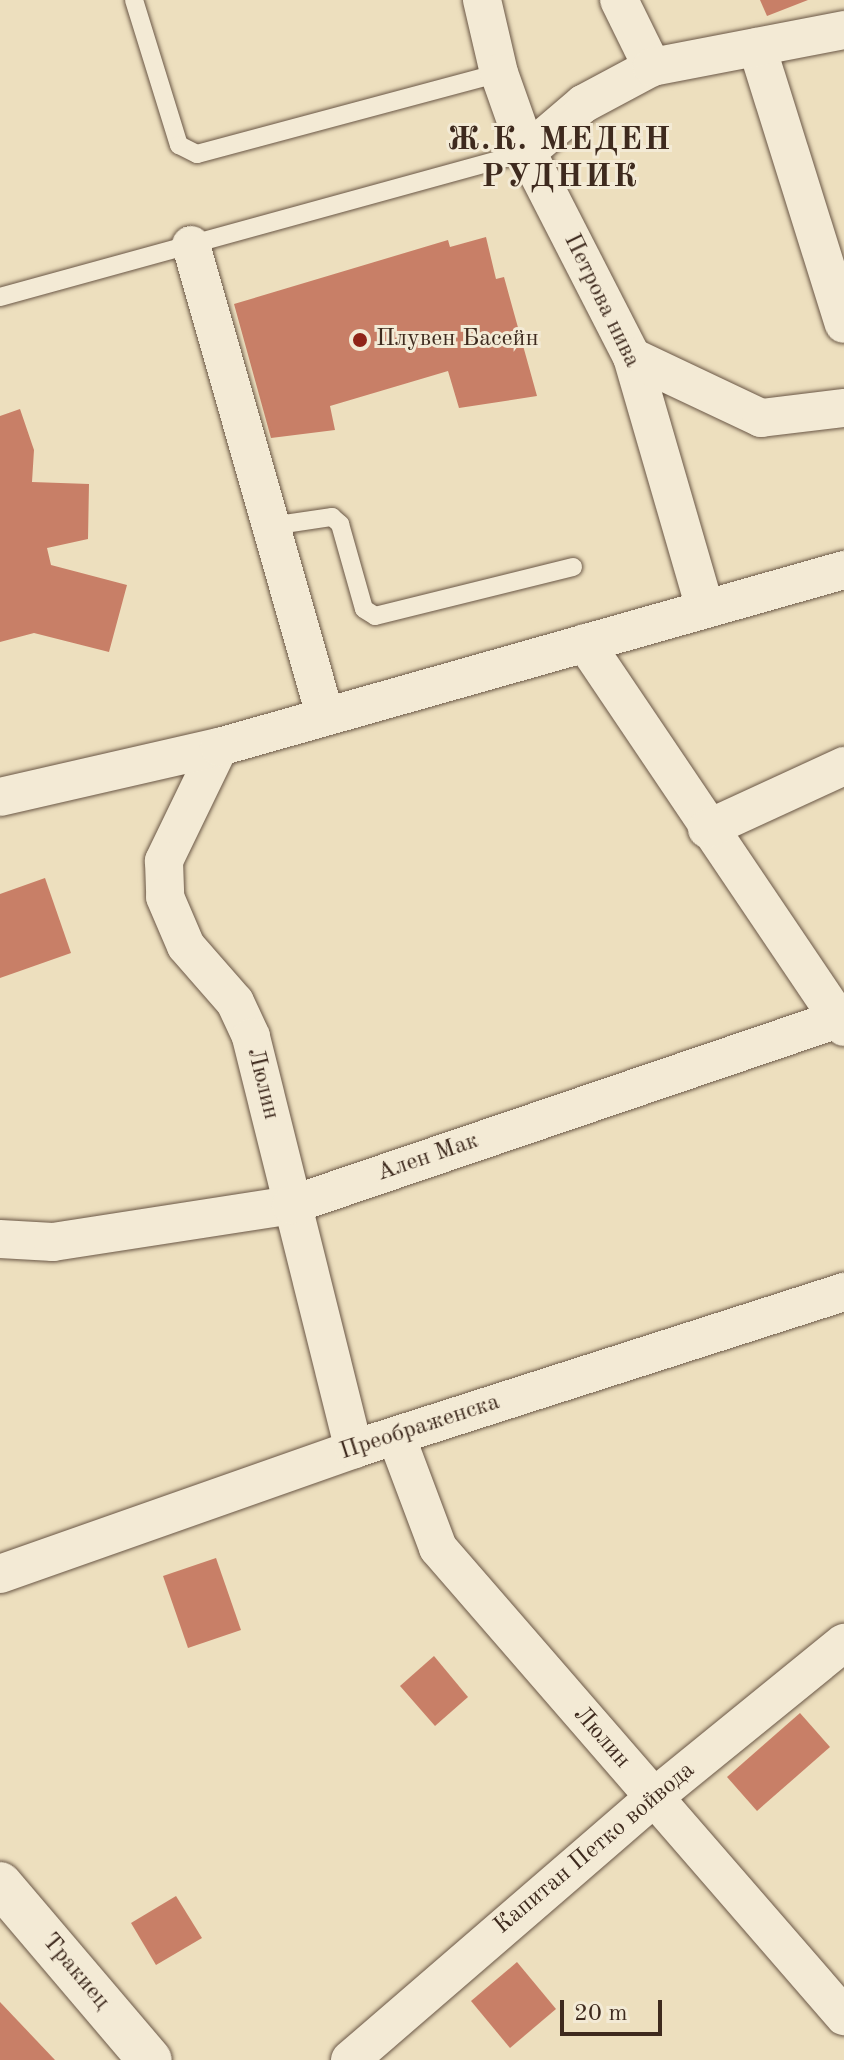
<!DOCTYPE html>
<html>
<head>
<meta charset="utf-8">
<style>
  body { margin:0 }
  #map { position:relative; width:844px; height:2060px; overflow:hidden; background:#eddfbe; font-family:"Old Standard TT",serif }
  div>[style] { position:absolute }
  .building>* { inset:0; background:#c87f67 }
  .roads { filter:drop-shadow(0 0 2px #6a5746) drop-shadow(0 0 2px #6a5746) }
  .service>* { height:18px; margin:-9px; padding:0 9px; transform-origin:9px; border-radius:9px; background:#f3ead5 }
  .minor>* { height:38px; margin:-19px; padding:0 19px; transform-origin:19px; border-radius:19px; background:#f3ead5 }
  .tertiary>* { height:44px; margin:-22px; padding:0 22px; transform-origin:22px; border-radius:22px; background:#f3ead5 }
  .dots>* { width:22px; height:22px; translate:-50% -50%; box-sizing:border-box; border:4px solid #f3ead5; border-radius:50% }
  span { translate:-50% -50%; white-space:nowrap; text-align:center; line-height:1.15; -webkit-text-stroke:6px #f3ead5; paint-order:stroke }
  .street-label { font-size:24px; color:#3e2a1e }
  .poi-label { font-size:24px; color:#3e2a1e }
  .left { translate:0 -50%; text-align:left }
  .district-label { font-size:32px; color:#3e2a1e; font-weight:700; letter-spacing:2px }
  .scale { position:absolute; left:560px; top:2000px; width:102px; height:36px; box-sizing:border-box; border:4px solid #3e2a1e; border-top:0; padding-left:10px; font-size:24px; line-height:28px; white-space:nowrap; color:#3e2a1e; -webkit-text-stroke:6px #f3ead5; paint-order:stroke }
</style>
</head>
<body>
<div id="map">
  <div class="building">
    <i style="clip-path:polygon(760px 0,808px 0,767px 16px)"></i>
    <i style="clip-path:polygon(486px 237px,496px 279px,504px 277px,537px 396px,459px 408px,448px 371px,330px 406px,335px 430px,271px 438px,234px 304px,448px 240px,450px 247px)"></i>
    <i style="clip-path:polygon(20px 409px,34px 450px,32px 482px,89px 484px,88px 539px,47px 548px,51px 565px,127px 585px,109px 652px,34px 633px,0 642px,0 416px)"></i>
    <i style="clip-path:polygon(45px 878px,71px 953px,0 978px,0 894px)"></i>
    <i style="clip-path:polygon(216px 1558px,241px 1630px,188px 1648px,163px 1576px)"></i>
    <i style="clip-path:polygon(434px 1656px,468px 1697px,435px 1726px,400px 1686px)"></i>
    <i style="clip-path:polygon(800px 1713px,830px 1747px,757px 1811px,727px 1777px)"></i>
    <i style="clip-path:polygon(176px 1896px,202px 1938px,156px 1965px,131px 1923px)"></i>
    <i style="clip-path:polygon(517px 1962px,556px 2009px,510px 2048px,471px 2001px)"></i>
    <i style="clip-path:polygon(0 2002px,55px 2060px,0 2060px)"></i>
  </div>
  <div class="roads">
    <div class="service">
      <i style="left:134px;top:0;width:152px;rotate:72.8deg"></i>
      <i style="left:179px;top:145px;width:20px;rotate:27deg"></i>
      <i style="left:197px;top:154px;width:313px;rotate:-15deg"></i>
      <i style="left:0;top:297px;width:547px;rotate:-15.38deg"></i>
      <i style="left:271px;top:526px;width:62px;rotate:-8.4deg"></i>
      <i style="left:332px;top:517px;width:11px;rotate:41deg"></i>
      <i style="left:340px;top:524px;width:88px;rotate:74.2deg"></i>
      <i style="left:364px;top:609px;width:13px;rotate:32deg"></i>
      <i style="left:375px;top:616px;width:204px;rotate:-13.9deg"></i>
    </div>
    <div class="minor">
      <i style="left:482px;top:0;width:75px;rotate:76.9deg"></i>
      <i style="left:499px;top:73px;width:84px;rotate:70.5deg"></i>
      <i style="left:527px;top:152px;width:230px;rotate:62.9deg"></i>
      <i style="left:632px;top:357px;width:262px;rotate:73.8deg"></i>
      <i style="left:619px;top:0;width:75px;rotate:63.8deg"></i>
      <i style="left:757px;top:47px;width:290px;rotate:72.6deg"></i>
      <i style="left:527px;top:152px;width:74px;rotate:-40.6deg"></i>
      <i style="left:583px;top:104px;width:78px;rotate:-28.2deg"></i>
      <i style="left:652px;top:67px;width:196px;rotate:-10.9deg"></i>
      <i style="left:191px;top:245px;width:490px;rotate:74.1deg"></i>
      <i style="left:632px;top:357px;width:143px;rotate:25.3deg"></i>
      <i style="left:761px;top:418px;width:84px;rotate:-6.9deg"></i>
      <i style="left:585px;top:643px;width:463px;rotate:56deg"></i>
      <i style="left:219px;top:747px;width:127px;rotate:115.8deg"></i>
      <i style="left:164px;top:861px;width:36px;rotate:88deg"></i>
      <i style="left:165px;top:897px;width:53px;rotate:66.8deg"></i>
      <i style="left:186px;top:946px;width:74px;rotate:48.8deg"></i>
      <i style="left:235px;top:1002px;width:38px;rotate:65deg"></i>
      <i style="left:251px;top:1037px;width:425px;rotate:76deg"></i>
      <i style="left:0;top:797px;width:225px;rotate:-12.9deg"></i>
      <i style="left:219px;top:747px;width:650px;rotate:-15.81deg"></i>
      <i style="left:707px;top:829px;width:151px;rotate:-24.7deg"></i>
      <i style="left:0;top:1239px;width:53px;rotate:3.2deg"></i>
      <i style="left:53px;top:1242px;width:241px;rotate:-8.8deg"></i>
      <i style="left:291px;top:1205px;width:584px;rotate:-18.78deg"></i>
      <i style="left:396px;top:1436px;width:120px;rotate:69.4deg"></i>
      <i style="left:438px;top:1548px;width:620px;rotate:49.06deg"></i>
      <i style="left:0;top:1574px;width:375px;rotate:-19.4deg"></i>
      <i style="left:354px;top:1449px;width:515px;rotate:-17.77deg"></i>
      <i style="left:350px;top:2060px;width:401px;rotate:-40.8deg"></i>
      <i style="left:653px;top:1798px;width:246px;rotate:-39.1deg"></i>
    </div>
    <div class="tertiary">
      <i style="left:0;top:1884px;width:231px;rotate:49.6deg"></i>
    </div>
  </div>
  <div class="dots">
    <i style="left:360px;top:340px;background:#8f2418"></i>
  </div>
  <div class="street-label">
    <span style="left:601px;top:301px;rotate:64deg">Петрова нива</span>
    <span style="left:262px;top:1084px;rotate:76deg">Люлин</span>
    <span style="left:428px;top:1158px;rotate:-19deg">Ален Мак</span>
    <span style="left:420px;top:1428px;rotate:-18deg">Преображенска</span>
    <span style="left:601px;top:1738px;rotate:49deg">Люлин</span>
    <span style="left:595px;top:1849px;rotate:-40deg">Капитан Петко войвода</span>
    <span style="left:75px;top:1972px;rotate:50deg">Тракиец</span>
  </div>
  <div class="poi-label">
    <span class="left" style="left:376px;top:340px">Плувен Басейн</span>
  </div>
  <div class="district-label">
    <span style="left:560px;top:160px">Ж.К. МЕДЕН<br>РУДНИК</span>
  </div>
  <div class="scale">20 m</div>
</div>
</body>
</html>
